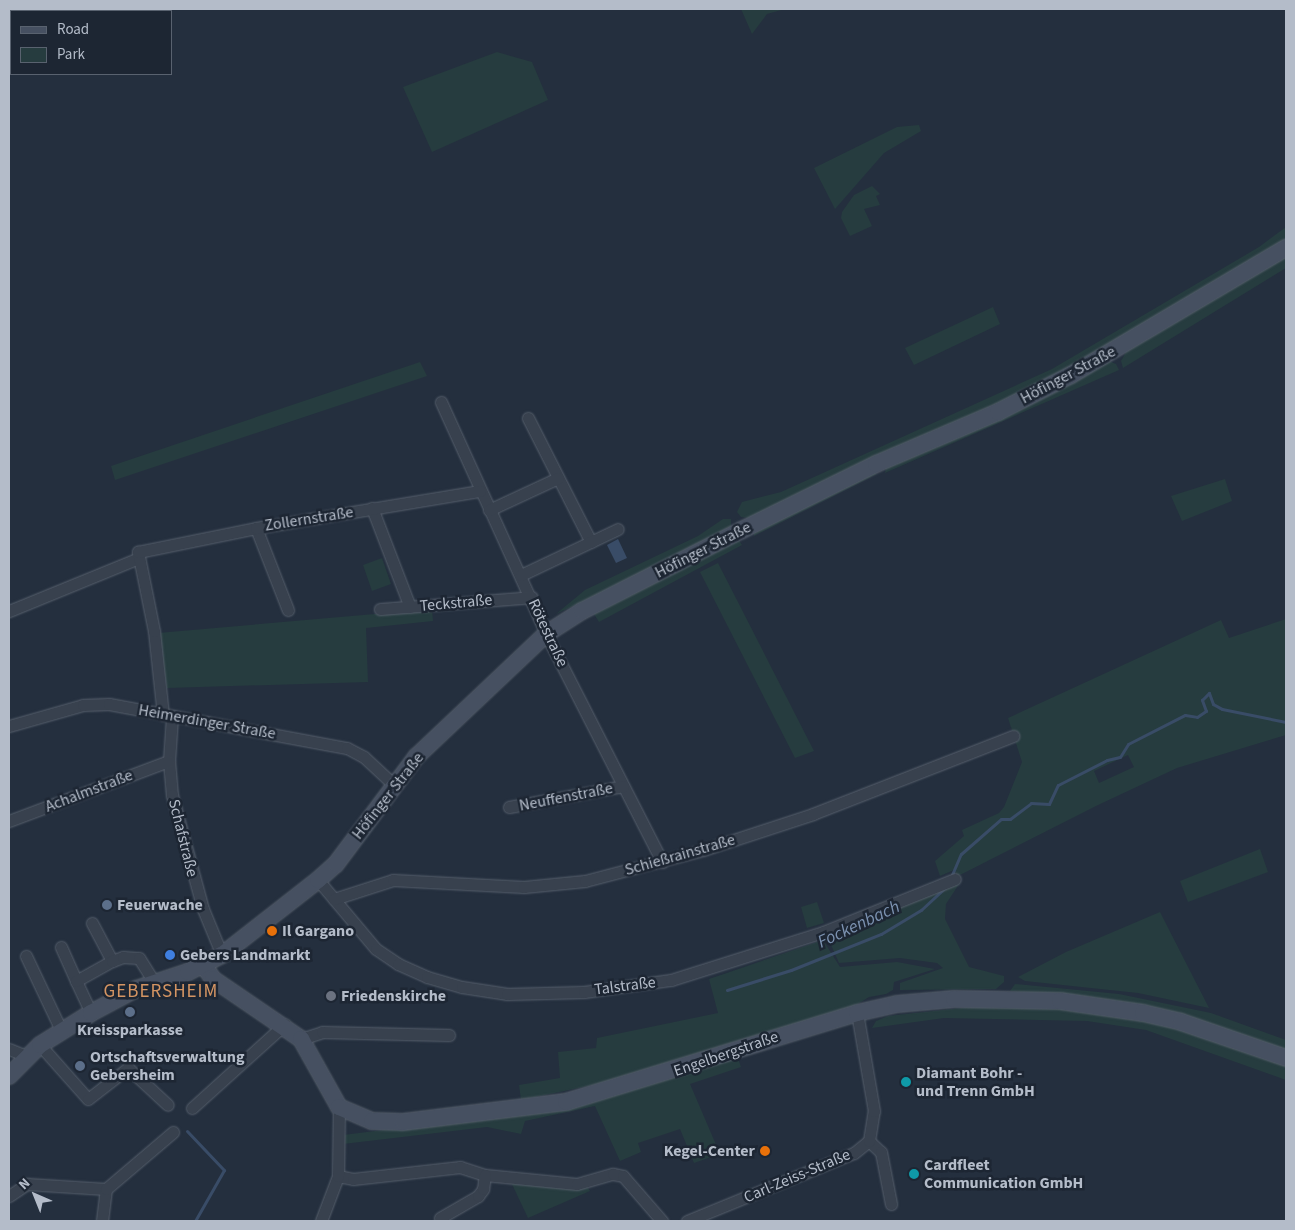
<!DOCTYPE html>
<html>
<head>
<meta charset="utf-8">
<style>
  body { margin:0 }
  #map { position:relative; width:1295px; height:1230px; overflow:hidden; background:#242f3e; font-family:"Source Sans 3",sans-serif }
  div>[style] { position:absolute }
  .green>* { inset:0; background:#263c3f }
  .water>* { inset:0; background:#394c67 }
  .stream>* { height:3px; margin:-1.5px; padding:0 1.5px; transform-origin:1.5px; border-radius:1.5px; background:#394c67 }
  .roads { filter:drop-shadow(0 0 1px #565f6c) drop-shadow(0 0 1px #565f6c) }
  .street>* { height:11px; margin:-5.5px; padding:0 5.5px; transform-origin:5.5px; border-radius:5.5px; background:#38414e }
  .secondary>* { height:16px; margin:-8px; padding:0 8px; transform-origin:8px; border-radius:8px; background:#465061 }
  .dots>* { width:14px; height:14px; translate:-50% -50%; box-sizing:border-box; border:2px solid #1d2633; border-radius:50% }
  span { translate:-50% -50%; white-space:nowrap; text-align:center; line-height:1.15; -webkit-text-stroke:5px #1d2633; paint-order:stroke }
  .street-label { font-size:16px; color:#b4bcc9 }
  .poi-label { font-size:16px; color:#b4bcc9; font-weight:700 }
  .left { translate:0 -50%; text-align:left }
  .right { translate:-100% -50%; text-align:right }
  .water-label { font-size:18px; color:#7c92b1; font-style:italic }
  .quarter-label { font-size:19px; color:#d59563; letter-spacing:1px }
  .frame { position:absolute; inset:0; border:10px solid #b4bcc9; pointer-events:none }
  .legend { position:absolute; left:10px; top:10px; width:162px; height:65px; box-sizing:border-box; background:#1d2633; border:1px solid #59626f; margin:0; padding:6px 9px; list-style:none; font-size:15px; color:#b4bcc9 }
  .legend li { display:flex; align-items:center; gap:10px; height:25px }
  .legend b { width:25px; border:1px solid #59626f }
  .north { position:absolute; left:10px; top:1170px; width:50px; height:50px; -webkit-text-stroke:4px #1d2633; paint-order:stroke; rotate:316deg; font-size:14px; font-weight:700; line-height:20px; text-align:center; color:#b4bcc9 }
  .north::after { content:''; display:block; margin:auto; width:18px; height:22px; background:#b4bcc9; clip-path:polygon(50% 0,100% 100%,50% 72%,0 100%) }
</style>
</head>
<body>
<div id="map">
  <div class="green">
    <i style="clip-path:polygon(741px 9px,785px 9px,767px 14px,752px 34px)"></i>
    <i style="clip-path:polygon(497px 52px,532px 62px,548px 100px,432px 152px,403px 87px)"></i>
    <i style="clip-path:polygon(919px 125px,921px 131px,884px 153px,835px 209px,814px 168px,897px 127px)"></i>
    <i style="clip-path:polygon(872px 186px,880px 194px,876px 196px,880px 205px,864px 209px,872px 226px,850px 236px,841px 218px,842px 212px,854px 195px)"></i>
    <i style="clip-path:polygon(1286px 227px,1286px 242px,1064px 373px,748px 518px,741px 517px,737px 512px,742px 502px,781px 492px,1052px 369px,1259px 247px)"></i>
    <i style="clip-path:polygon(1286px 256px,1286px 268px,1123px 368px,1121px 361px,1126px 352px)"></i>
    <i style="clip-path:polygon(993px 307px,1000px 324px,914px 365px,905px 348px)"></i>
    <i style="clip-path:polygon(1109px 361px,1116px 364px,1119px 370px,885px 473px,886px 467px)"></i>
    <i style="clip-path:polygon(420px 362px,427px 376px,115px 480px,111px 466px)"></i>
    <i style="clip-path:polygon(872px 472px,877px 474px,754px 536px,754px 532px)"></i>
    <i style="clip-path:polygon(1225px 479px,1232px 501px,1182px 521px,1171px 496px)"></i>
    <i style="clip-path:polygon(723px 519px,731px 519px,731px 527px,660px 566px,556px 614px,585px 590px,698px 536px)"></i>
    <i style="clip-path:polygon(739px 540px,742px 545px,599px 622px,594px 614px)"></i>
    <i style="clip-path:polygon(382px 558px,391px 584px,372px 591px,363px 565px)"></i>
    <i style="clip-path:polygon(718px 563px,814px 751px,795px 758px,700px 572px)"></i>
    <i style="clip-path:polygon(432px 609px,433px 621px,366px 628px,368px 682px,167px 688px,158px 633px)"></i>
    <i style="clip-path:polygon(evenodd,1286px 619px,1286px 735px,1177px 768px,1098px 805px,962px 874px,957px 876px,954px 870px,940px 876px,935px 861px,964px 836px,962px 830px,999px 813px,1004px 807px,1022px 762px,1008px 718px,1221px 620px,1229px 638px,1286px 619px,1128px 755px,1134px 767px,1099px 783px,1094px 771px,1128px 755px)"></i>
    <i style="clip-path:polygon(1260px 849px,1268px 872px,1188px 902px,1180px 881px)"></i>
    <i style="clip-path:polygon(961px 881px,946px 904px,945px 919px,969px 967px,1004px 976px,1004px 982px,996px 989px,900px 990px,900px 983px,943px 968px,937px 963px,900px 958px,839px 963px,828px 938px)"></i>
    <i style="clip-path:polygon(817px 902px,824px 923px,807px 928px,801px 907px)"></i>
    <i style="clip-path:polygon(1160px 912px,1209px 1008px,1138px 993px,1025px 981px,1018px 977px,1066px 952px)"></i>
    <i style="clip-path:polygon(823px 940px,840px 967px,897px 962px,935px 969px,894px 982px,893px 990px,886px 994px,869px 997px,850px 1009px,617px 1080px,521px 1100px,519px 1085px,560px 1078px,558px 1052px,596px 1048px,597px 1038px,718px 1013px,709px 979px)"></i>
    <i style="clip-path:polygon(1015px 984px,1119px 994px,1211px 1013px,1286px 1040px,1286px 1053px,1060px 996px,1010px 991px)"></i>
    <i style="clip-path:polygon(988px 1005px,1060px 1008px,1153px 1021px,1286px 1065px,1286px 1080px,1146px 1030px,1087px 1021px,944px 1018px,872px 1028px,876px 1021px,888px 1016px)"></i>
    <i style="clip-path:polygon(738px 1058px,741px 1067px,690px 1084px,720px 1154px,694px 1163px,680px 1129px,638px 1143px,641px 1152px,620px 1161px,595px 1106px,525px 1121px,521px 1134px,487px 1127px,343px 1144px,343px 1135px,471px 1119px)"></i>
    <i style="clip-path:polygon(510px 1180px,587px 1186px,590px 1191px,528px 1218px)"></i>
  </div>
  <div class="water">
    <i style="clip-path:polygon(618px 539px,627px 558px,616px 563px,607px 545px)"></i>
  </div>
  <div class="stream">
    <i style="left:951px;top:877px;width:25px;rotate:-67deg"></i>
    <i style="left:961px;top:854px;width:53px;rotate:-41.2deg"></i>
    <i style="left:1001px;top:819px;width:9px"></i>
    <i style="left:1010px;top:819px;width:26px;rotate:-37deg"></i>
    <i style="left:1031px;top:803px;width:18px;rotate:3deg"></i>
    <i style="left:1049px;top:804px;width:21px;rotate:-65deg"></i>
    <i style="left:1058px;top:785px;width:55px;rotate:-27deg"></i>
    <i style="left:1107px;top:760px;width:13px;rotate:-13deg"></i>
    <i style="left:1120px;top:757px;width:15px;rotate:-58deg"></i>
    <i style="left:1128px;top:744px;width:64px;rotate:-27deg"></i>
    <i style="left:1185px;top:715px;width:12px;rotate:9deg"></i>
    <i style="left:1197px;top:717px;width:11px;rotate:-34deg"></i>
    <i style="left:1206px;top:711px;width:12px;rotate:-110deg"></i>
    <i style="left:1202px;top:700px;width:10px;rotate:-45deg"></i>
    <i style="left:1209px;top:693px;width:12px;rotate:70deg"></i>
    <i style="left:1213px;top:704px;width:10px;rotate:29deg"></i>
    <i style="left:1222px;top:709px;width:65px;rotate:11.5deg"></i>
    <i style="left:727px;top:990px;width:67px;rotate:-17.4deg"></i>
    <i style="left:791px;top:970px;width:97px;rotate:-21.8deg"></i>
    <i style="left:881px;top:934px;width:47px;rotate:-31deg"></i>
    <i style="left:921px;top:910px;width:34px;rotate:-43deg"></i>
    <i style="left:187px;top:1131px;width:54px;rotate:46.5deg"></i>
    <i style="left:224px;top:1170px;width:59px;rotate:119.6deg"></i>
  </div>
  <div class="roads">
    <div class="street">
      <i style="left:441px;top:402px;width:255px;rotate:65.6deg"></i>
      <i style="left:546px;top:634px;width:256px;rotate:63deg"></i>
      <i style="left:528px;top:418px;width:139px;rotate:63.1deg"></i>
      <i style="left:372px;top:508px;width:106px;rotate:69deg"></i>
      <i style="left:489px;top:510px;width:76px;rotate:-24.9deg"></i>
      <i style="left:256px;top:528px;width:88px;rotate:68.7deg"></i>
      <i style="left:521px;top:575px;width:107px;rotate:-25.4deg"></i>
      <i style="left:380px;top:609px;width:152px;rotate:-4.5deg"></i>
      <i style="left:9px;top:611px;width:140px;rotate:-22.2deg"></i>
      <i style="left:163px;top:715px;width:84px;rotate:-96.1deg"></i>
      <i style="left:154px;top:631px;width:81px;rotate:-101.4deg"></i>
      <i style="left:138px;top:552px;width:120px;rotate:-11.5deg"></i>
      <i style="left:256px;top:528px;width:227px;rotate:-9.4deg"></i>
      <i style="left:172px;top:717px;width:44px;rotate:93.9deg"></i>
      <i style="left:169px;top:761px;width:34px;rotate:85deg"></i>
      <i style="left:172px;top:795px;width:118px;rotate:74.8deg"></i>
      <i style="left:203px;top:909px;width:50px;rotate:67.6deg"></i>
      <i style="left:9px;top:726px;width:77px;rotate:-15.8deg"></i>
      <i style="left:83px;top:705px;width:26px;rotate:-2deg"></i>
      <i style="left:109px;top:704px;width:242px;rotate:10.5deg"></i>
      <i style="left:347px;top:748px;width:19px;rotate:28deg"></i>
      <i style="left:364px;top:757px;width:40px;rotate:43deg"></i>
      <i style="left:509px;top:807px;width:116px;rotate:-10.4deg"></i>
      <i style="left:9px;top:821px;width:171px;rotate:-20.6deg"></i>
      <i style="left:318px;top:880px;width:90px;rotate:50deg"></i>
      <i style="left:376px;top:949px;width:27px;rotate:34deg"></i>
      <i style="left:398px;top:964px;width:32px;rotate:24deg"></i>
      <i style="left:427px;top:977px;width:36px;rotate:16deg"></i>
      <i style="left:462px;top:987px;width:46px;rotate:8.8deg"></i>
      <i style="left:507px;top:994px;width:77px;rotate:-1.5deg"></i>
      <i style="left:584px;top:992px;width:88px;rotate:-7.9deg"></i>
      <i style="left:671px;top:980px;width:159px;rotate:-17.5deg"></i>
      <i style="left:823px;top:932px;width:142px;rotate:-21.9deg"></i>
      <i style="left:334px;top:899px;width:62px;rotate:-17.9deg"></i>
      <i style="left:393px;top:880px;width:131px;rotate:3.1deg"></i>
      <i style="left:524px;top:887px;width:61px;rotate:-5.6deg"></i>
      <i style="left:585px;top:881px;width:122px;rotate:-14.7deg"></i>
      <i style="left:703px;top:850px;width:116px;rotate:-18.1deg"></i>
      <i style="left:813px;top:814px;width:215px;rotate:-21.3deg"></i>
      <i style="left:92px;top:923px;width:43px;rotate:62.2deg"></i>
      <i style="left:61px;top:947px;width:37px;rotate:66deg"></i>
      <i style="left:26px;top:956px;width:82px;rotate:64.7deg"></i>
      <i style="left:91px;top:1013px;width:35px;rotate:-115deg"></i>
      <i style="left:76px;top:981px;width:41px;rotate:-29.1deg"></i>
      <i style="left:112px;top:961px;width:12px;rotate:-20deg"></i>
      <i style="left:123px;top:957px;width:16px;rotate:4deg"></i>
      <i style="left:139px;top:958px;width:28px;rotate:58deg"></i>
      <i style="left:301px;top:1039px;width:22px;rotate:-18deg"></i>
      <i style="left:322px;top:1032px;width:127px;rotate:1.4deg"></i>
      <i style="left:40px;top:1045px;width:72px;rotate:48.4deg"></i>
      <i style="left:88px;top:1099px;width:51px;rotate:-37.8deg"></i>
      <i style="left:128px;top:1068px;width:54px;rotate:42.8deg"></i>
      <i style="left:9px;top:1049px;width:18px;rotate:22deg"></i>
      <i style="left:192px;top:1108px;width:125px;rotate:-42.1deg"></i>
      <i style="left:869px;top:1141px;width:16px;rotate:43deg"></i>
      <i style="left:881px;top:1152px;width:53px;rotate:79.1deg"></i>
      <i style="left:338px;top:1176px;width:15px;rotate:11deg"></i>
      <i style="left:353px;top:1179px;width:108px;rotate:-6.4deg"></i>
      <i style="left:460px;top:1167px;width:26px;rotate:18deg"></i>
      <i style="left:485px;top:1175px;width:92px;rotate:5.6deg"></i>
      <i style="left:577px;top:1184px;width:37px;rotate:-16deg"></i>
      <i style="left:613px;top:1174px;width:10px;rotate:11deg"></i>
      <i style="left:623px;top:1176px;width:60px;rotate:49.1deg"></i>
      <i style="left:9px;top:1196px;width:22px;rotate:-34deg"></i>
      <i style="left:27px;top:1184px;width:79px;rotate:3.6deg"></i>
      <i style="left:440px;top:1218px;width:44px;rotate:-30.1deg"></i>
      <i style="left:478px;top:1196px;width:9px;rotate:-54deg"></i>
      <i style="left:483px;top:1189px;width:14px;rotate:-82deg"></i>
      <i style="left:102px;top:1221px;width:32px;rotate:-83deg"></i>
      <i style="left:106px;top:1189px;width:88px;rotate:-40.4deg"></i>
      <i style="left:321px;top:1221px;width:48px;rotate:-69.3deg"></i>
      <i style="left:338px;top:1176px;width:69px;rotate:-89.2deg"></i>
      <i style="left:687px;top:1221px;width:180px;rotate:-22.2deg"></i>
      <i style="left:854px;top:1153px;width:19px;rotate:-39deg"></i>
      <i style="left:869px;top:1141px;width:30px;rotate:-81deg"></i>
      <i style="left:874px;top:1111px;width:99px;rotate:-99.8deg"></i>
    </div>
    <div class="secondary">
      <i style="left:204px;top:966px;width:16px;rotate:55deg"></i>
      <i style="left:213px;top:979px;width:107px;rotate:34.3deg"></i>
      <i style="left:301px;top:1039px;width:78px;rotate:60.8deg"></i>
      <i style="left:339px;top:1107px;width:36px;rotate:23deg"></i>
      <i style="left:372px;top:1121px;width:31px;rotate:2deg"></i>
      <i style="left:403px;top:1122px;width:164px;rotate:-7deg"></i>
      <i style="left:566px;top:1102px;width:304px;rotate:-17deg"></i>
      <i style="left:857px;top:1013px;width:41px;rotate:-12.7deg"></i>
      <i style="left:897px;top:1004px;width:57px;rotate:-5deg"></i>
      <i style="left:954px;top:999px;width:106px;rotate:1.1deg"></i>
      <i style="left:1060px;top:1001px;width:84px;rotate:8.2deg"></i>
      <i style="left:1143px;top:1013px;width:39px;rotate:13deg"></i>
      <i style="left:1181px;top:1022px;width:111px;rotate:18.9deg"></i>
      <i style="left:9px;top:1076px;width:44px;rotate:-45deg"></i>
      <i style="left:40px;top:1045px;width:60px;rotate:-32.1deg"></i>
      <i style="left:91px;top:1013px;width:51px;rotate:-28.1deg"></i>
      <i style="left:136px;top:989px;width:55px;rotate:-18.1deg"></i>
      <i style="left:188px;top:972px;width:38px;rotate:-27deg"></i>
      <i style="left:222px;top:955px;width:122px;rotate:-38deg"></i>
      <i style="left:318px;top:880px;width:24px;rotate:-42deg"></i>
      <i style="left:336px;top:864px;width:134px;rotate:-53.2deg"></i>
      <i style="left:416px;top:757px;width:179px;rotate:-43.4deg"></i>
      <i style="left:546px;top:634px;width:43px;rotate:-32.6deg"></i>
      <i style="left:582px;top:611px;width:179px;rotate:-26.9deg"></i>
      <i style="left:742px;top:530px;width:149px;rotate:-26.2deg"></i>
      <i style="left:876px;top:464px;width:133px;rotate:-23.1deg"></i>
      <i style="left:998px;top:412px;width:82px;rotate:-26.9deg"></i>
      <i style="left:1071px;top:375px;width:250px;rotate:-30.6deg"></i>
    </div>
  </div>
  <div class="dots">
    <i style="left:107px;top:905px;background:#5c6f8a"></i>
    <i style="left:272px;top:931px;background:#e8710a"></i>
    <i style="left:170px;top:955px;background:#3f7fe0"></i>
    <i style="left:331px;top:996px;background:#6b7280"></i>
    <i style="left:130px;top:1012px;background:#5c6f8a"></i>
    <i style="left:80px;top:1066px;background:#5c6f8a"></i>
    <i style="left:906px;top:1082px;background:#0f9aa8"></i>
    <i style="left:765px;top:1151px;background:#e8710a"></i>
    <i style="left:914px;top:1174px;background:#0f9aa8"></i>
  </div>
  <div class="street-label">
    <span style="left:1068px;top:375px;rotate:-28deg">Höfinger Straße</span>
    <span style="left:309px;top:519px;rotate:-9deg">Zollernstraße</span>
    <span style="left:703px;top:550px;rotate:-27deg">Höfinger Straße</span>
    <span style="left:456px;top:603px;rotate:-5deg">Teckstraße</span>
    <span style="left:548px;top:633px;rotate:65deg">Rötestraße</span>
    <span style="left:207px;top:722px;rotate:10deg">Heimerdinger Straße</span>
    <span style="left:89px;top:791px;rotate:-21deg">Achalmstraße</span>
    <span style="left:388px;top:796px;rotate:-52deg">Höfinger Straße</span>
    <span style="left:566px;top:797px;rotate:-11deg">Neuffenstraße</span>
    <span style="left:183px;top:838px;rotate:76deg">Schafstraße</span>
    <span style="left:680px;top:855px;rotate:-16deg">Schießrainstraße</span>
    <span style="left:625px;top:986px;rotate:-7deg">Talstraße</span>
    <span style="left:726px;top:1054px;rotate:-19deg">Engelbergstraße</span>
    <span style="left:797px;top:1176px;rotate:-23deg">Carl-Zeiss-Straße</span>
  </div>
  <div class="poi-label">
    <span class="left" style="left:117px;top:905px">Feuerwache</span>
    <span class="left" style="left:282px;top:931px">Il Gargano</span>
    <span class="left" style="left:180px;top:955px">Gebers Landmarkt</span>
    <span class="left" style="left:341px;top:996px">Friedenskirche</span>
    <span style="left:130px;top:1030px">Kreissparkasse</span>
    <span class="left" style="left:90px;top:1066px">Ortschaftsverwaltung<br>Gebersheim</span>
    <span class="left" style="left:916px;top:1082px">Diamant Bohr -<br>und Trenn GmbH</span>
    <span class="right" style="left:755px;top:1151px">Kegel-Center</span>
    <span class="left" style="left:924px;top:1174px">Cardfleet<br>Communication GmbH</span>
  </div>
  <div class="water-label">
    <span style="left:859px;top:925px;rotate:-25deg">Fockenbach</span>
  </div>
  <div class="quarter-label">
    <span style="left:161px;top:992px">GEBERSHEIM</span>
  </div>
  <div class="frame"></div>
  <ul class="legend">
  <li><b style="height:6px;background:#465061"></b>Road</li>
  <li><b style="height:14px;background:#263c3f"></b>Park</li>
  </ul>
  <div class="north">N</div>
</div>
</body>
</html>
